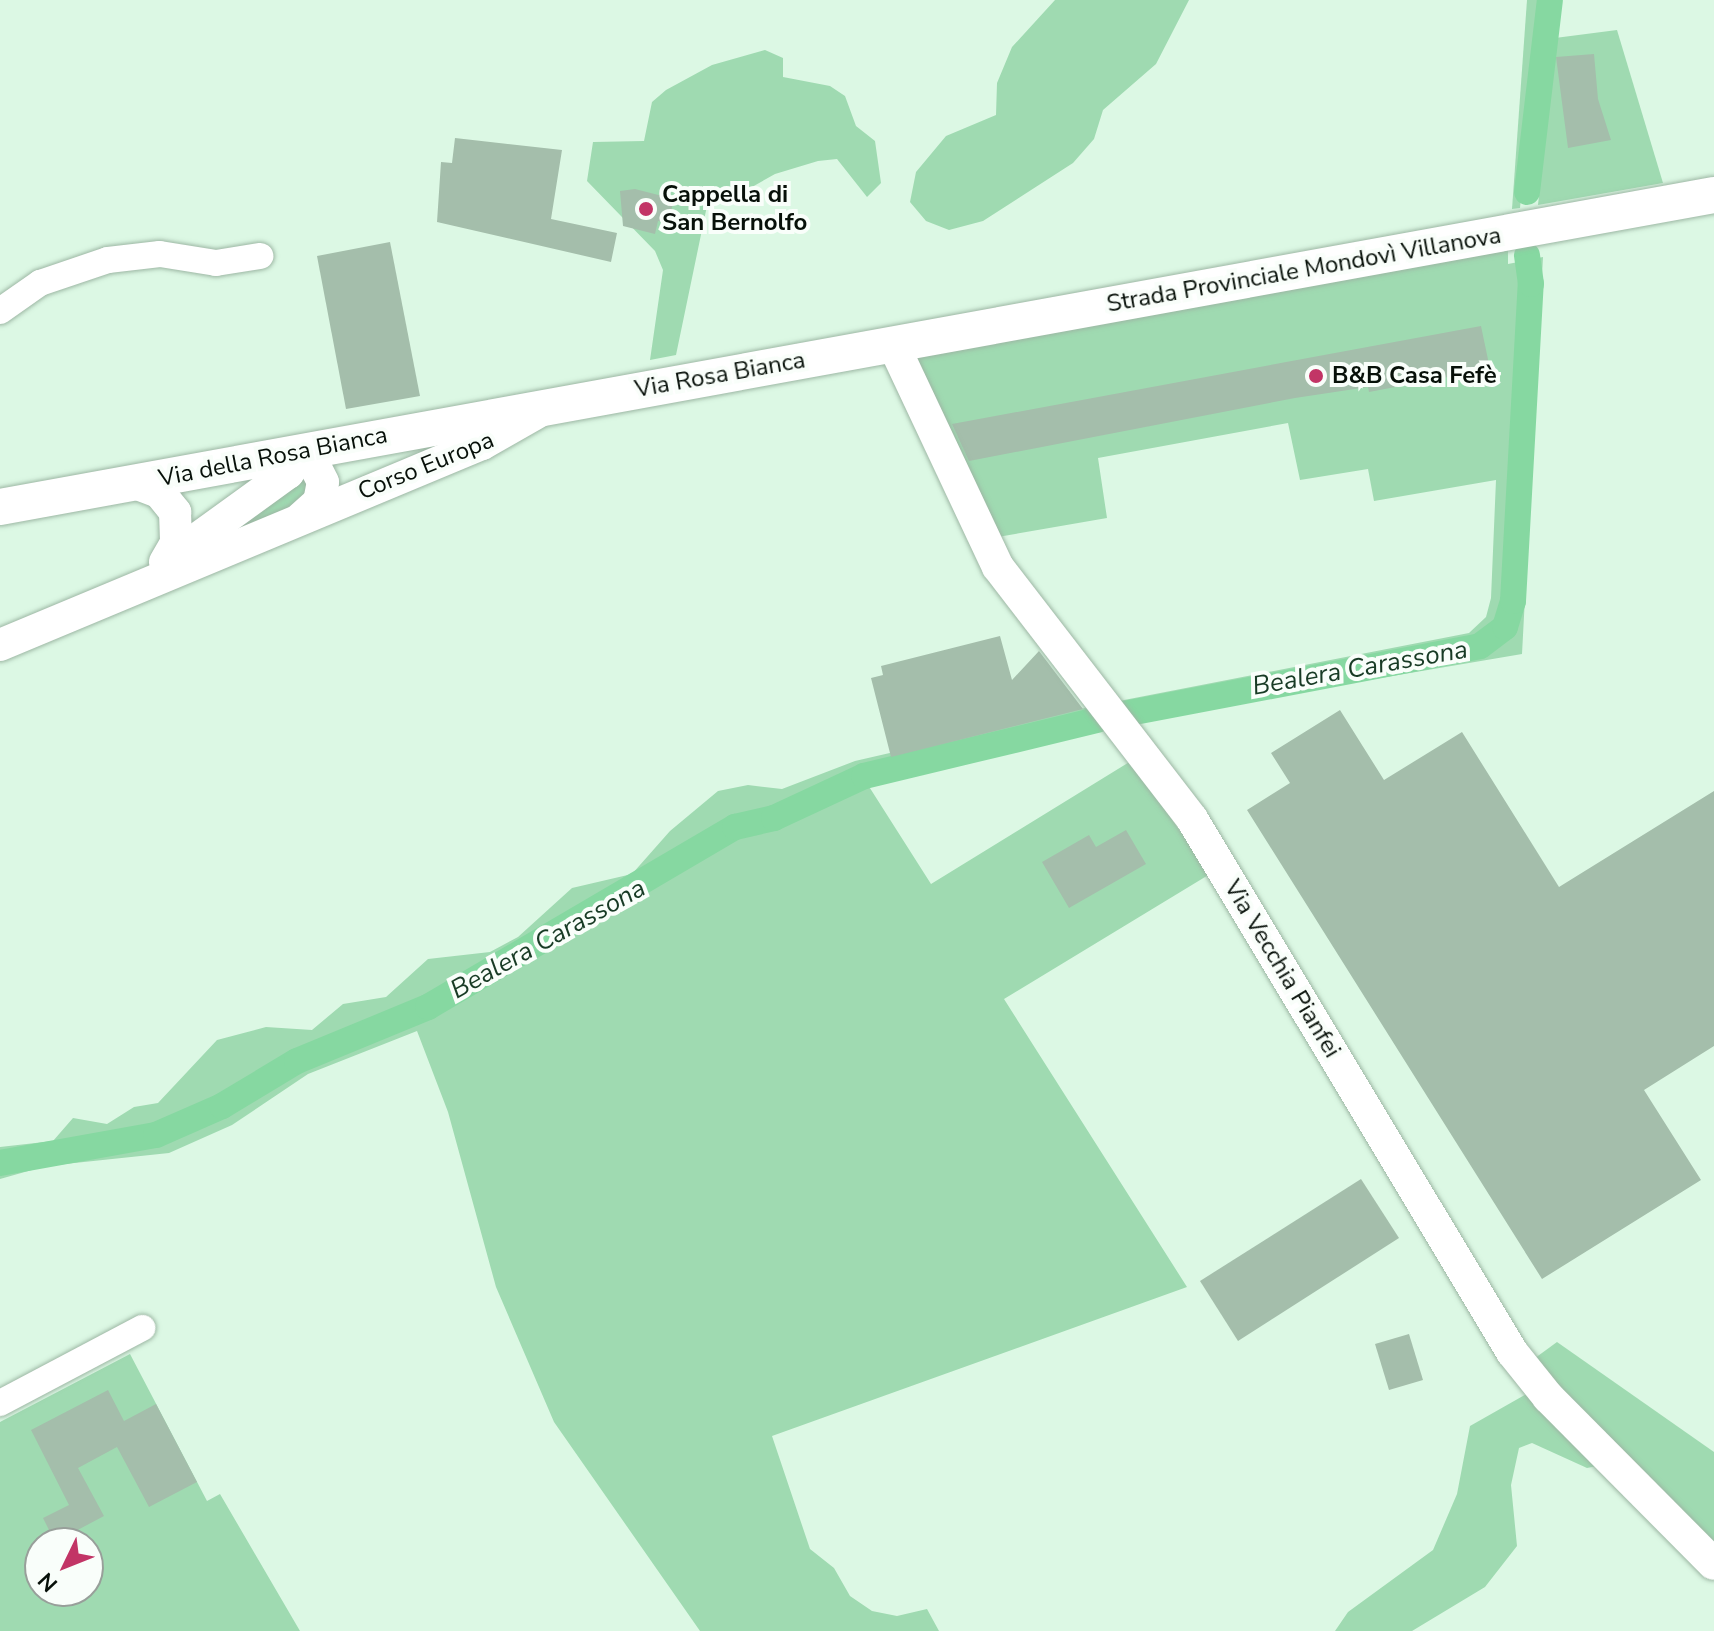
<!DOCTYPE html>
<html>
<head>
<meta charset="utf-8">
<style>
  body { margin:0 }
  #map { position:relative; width:1714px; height:1631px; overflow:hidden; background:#dcf8e4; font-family:"Nunito Sans",sans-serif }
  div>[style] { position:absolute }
  .green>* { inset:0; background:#9fdab1 }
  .canal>* { height:26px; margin:-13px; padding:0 13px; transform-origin:13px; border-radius:13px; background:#86d8a1 }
  .building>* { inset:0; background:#a4beab }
  .roads { filter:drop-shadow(0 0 2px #9db7a4) drop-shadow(0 0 2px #9db7a4) }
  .minor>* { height:26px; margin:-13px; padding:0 13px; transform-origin:13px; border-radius:13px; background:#fff }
  .tertiary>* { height:32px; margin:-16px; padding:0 16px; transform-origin:16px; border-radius:16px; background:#fff }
  .secondary>* { height:36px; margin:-18px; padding:0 18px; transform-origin:18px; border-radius:18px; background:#fff }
  .dots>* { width:22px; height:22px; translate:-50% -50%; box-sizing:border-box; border:4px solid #f9fefa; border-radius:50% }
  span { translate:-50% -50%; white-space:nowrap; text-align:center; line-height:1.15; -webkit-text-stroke:8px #f9fefa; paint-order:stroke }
  .poi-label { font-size:24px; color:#071009; font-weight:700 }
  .left { translate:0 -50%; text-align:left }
  .street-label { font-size:24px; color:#071009 }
  .water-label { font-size:26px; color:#183b25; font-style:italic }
  .north { position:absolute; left:24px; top:1527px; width:80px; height:80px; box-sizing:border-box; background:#f9fefa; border:2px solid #989f9a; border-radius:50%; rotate:227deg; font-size:22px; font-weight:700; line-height:32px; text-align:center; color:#071009 }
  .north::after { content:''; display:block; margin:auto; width:28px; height:36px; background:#c23566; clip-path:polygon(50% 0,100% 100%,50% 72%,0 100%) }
</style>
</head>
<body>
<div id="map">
  <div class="green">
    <i style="clip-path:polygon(1055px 0,1189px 0,1156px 64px,1103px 110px,1094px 139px,1073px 163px,983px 221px,949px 230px,926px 221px,910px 202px,916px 172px,946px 136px,996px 115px,997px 83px,1012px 47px)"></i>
    <i style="clip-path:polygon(1527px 0,1541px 0,1520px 208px,1512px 209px)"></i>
    <i style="clip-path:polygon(1617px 30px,1663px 183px,1538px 205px,1555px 38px)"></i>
    <i style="clip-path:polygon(765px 50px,783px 58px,783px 77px,830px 86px,845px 96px,856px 126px,875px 141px,881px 183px,867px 197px,837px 159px,818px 161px,775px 174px,729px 200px,708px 201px,676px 355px,650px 360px,663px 270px,655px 251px,587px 181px,593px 142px,644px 141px,652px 102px,666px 90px,712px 65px)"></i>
    <i style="clip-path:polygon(1508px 250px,1508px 264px,1543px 257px,1522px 654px,1134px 720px,1119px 701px,1469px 633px,1486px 617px,1491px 598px,1496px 480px,1374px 501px,1368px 469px,1300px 480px,1288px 423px,1098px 458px,1107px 518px,992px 538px,911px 357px)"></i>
    <i style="clip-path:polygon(310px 477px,311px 500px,183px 558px,295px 480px)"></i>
    <i style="clip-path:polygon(1089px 707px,1103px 726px,868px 785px,931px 884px,1131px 761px,1210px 874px,1004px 999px,1187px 1287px,772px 1436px,810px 1549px,834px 1568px,850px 1596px,872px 1611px,897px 1616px,927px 1609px,939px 1631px,700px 1631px,554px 1422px,496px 1287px,448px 1112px,417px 1031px,308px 1074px,232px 1125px,169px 1153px,46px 1166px,0 1179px,0 1147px,53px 1141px,73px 1118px,107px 1124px,134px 1107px,158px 1103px,217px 1040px,266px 1027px,312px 1030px,343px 1004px,386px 997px,428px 959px,490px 952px,518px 937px,572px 888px,632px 874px,670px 831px,718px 791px,748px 785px,782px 789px,855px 761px)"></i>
    <i style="clip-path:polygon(1557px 1342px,1714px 1452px,1714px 1553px,1531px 1361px)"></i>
    <i style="clip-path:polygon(evenodd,130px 1354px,207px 1501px,220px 1494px,300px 1631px,0 1631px,0 1422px,130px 1354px,40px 1543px,88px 1543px,88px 1591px,40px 1591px,40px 1543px)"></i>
    <i style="clip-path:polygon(1530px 1392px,1602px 1465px,1587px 1468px,1532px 1443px,1519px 1448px,1511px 1485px,1517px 1546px,1485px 1587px,1412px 1631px,1335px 1631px,1348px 1612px,1433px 1550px,1457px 1494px,1470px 1426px)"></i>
  </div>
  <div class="canal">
    <i style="left:1527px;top:192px;width:193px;rotate:-83.2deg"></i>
    <i style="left:1124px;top:714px;width:362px;rotate:-10.8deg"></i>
    <i style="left:1480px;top:646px;width:31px;rotate:-37deg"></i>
    <i style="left:1505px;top:627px;width:27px;rotate:-73deg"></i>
    <i style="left:1513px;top:601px;width:318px;rotate:-86.8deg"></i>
    <i style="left:1531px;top:284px;width:29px;rotate:-98deg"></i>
    <i style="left:0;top:1163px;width:158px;rotate:-10.2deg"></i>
    <i style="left:156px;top:1135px;width:72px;rotate:-23.7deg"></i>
    <i style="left:222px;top:1106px;width:87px;rotate:-31deg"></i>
    <i style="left:297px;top:1061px;width:142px;rotate:-22.4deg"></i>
    <i style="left:428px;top:1007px;width:356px;rotate:-30.4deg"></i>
    <i style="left:735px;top:827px;width:40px;rotate:-13deg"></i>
    <i style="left:774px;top:818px;width:99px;rotate:-25deg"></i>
    <i style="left:864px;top:776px;width:240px;rotate:-13.5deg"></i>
  </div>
  <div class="building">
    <i style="clip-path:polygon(1594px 54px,1598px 99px,1611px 140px,1568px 148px,1556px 57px)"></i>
    <i style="clip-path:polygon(455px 138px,562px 150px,551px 219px,617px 233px,611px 262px,437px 222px,441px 162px,452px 163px)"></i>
    <i style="clip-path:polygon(635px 189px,674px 199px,668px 223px,658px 221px,655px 234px,623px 226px,620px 191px)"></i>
    <i style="clip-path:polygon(390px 242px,420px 396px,346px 409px,317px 256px)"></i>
    <i style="clip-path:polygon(1481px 326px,1490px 369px,1369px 392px,1368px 387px,1295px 398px,969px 461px,952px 424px)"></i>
    <i style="clip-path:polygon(1000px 636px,1012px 680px,1039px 651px,1083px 709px,891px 757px,871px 678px,883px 675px,881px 666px)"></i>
    <i style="clip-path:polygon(1340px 710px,1384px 780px,1462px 732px,1559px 887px,1714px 791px,1714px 1046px,1644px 1090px,1701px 1180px,1542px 1279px,1247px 810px,1290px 783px,1271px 753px)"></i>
    <i style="clip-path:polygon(1126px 830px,1146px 864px,1069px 908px,1042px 862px,1089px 835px,1096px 847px)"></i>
    <i style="clip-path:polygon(1361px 1179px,1399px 1238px,1238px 1341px,1200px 1281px)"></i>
    <i style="clip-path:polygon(1409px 1334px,1423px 1380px,1389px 1390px,1375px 1344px)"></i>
    <i style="clip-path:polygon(108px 1390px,124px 1421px,156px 1404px,197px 1482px,149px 1507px,117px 1447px,78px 1468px,104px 1516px,55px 1542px,43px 1518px,69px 1505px,31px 1430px)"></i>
  </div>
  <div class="roads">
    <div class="minor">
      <i style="left:0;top:311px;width:49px;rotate:-35deg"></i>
      <i style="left:40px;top:283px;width:72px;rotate:-18.7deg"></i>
      <i style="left:108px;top:260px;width:52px;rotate:-6.6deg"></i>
      <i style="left:160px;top:254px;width:57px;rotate:9.1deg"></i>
      <i style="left:216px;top:263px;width:45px;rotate:-9deg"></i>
      <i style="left:0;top:1403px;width:161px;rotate:-27.8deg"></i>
    </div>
    <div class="tertiary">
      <i style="left:893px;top:344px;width:246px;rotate:64.8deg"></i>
      <i style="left:998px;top:567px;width:318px;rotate:52.4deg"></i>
      <i style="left:1192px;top:819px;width:622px;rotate:59.02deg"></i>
      <i style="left:1512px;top:1352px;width:58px;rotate:51.3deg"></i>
      <i style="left:1548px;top:1397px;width:235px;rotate:45.2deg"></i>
      <i style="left:135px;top:483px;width:26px;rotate:21deg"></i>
      <i style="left:159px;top:492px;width:26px;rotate:51deg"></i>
      <i style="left:175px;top:512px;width:31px;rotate:88deg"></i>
      <i style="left:176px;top:543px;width:22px;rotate:120deg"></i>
      <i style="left:301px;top:518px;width:24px;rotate:-42deg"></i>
      <i style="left:319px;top:502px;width:20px;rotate:-79deg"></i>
      <i style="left:323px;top:482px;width:35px;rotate:-117deg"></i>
      <i style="left:172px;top:557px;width:143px;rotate:-35.9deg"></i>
      <i style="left:288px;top:473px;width:27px;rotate:-54deg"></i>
      <i style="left:0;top:645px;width:522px;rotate:-22.64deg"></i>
      <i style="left:482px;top:444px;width:67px;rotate:-29.6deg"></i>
    </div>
    <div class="secondary">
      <i style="left:0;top:507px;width:1742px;rotate:-10.32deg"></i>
    </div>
  </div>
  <div class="dots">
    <i style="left:646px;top:209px;background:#c23566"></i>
    <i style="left:1316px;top:376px;background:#c23566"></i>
  </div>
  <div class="poi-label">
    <span class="left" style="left:662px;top:209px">Cappella di<br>San Bernolfo</span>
    <span class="left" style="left:1332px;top:376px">B&amp;B Casa Fefè</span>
  </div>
  <div class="street-label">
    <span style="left:1304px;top:270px;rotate:-10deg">Strada Provinciale Mondovì Villanova</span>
    <span style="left:720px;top:375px;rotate:-10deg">Via Rosa Bianca</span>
    <span style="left:273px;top:457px;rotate:-11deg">Via della Rosa Bianca</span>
    <span style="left:426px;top:466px;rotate:-22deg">Corso Europa</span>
    <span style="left:1282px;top:969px;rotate:59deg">Via Vecchia Pianfei</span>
  </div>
  <div class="water-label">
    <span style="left:1360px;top:668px;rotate:-10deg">Bealera Carassona</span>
    <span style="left:548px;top:939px;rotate:-29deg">Bealera Carassona</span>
  </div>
  <div class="north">N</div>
</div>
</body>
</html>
